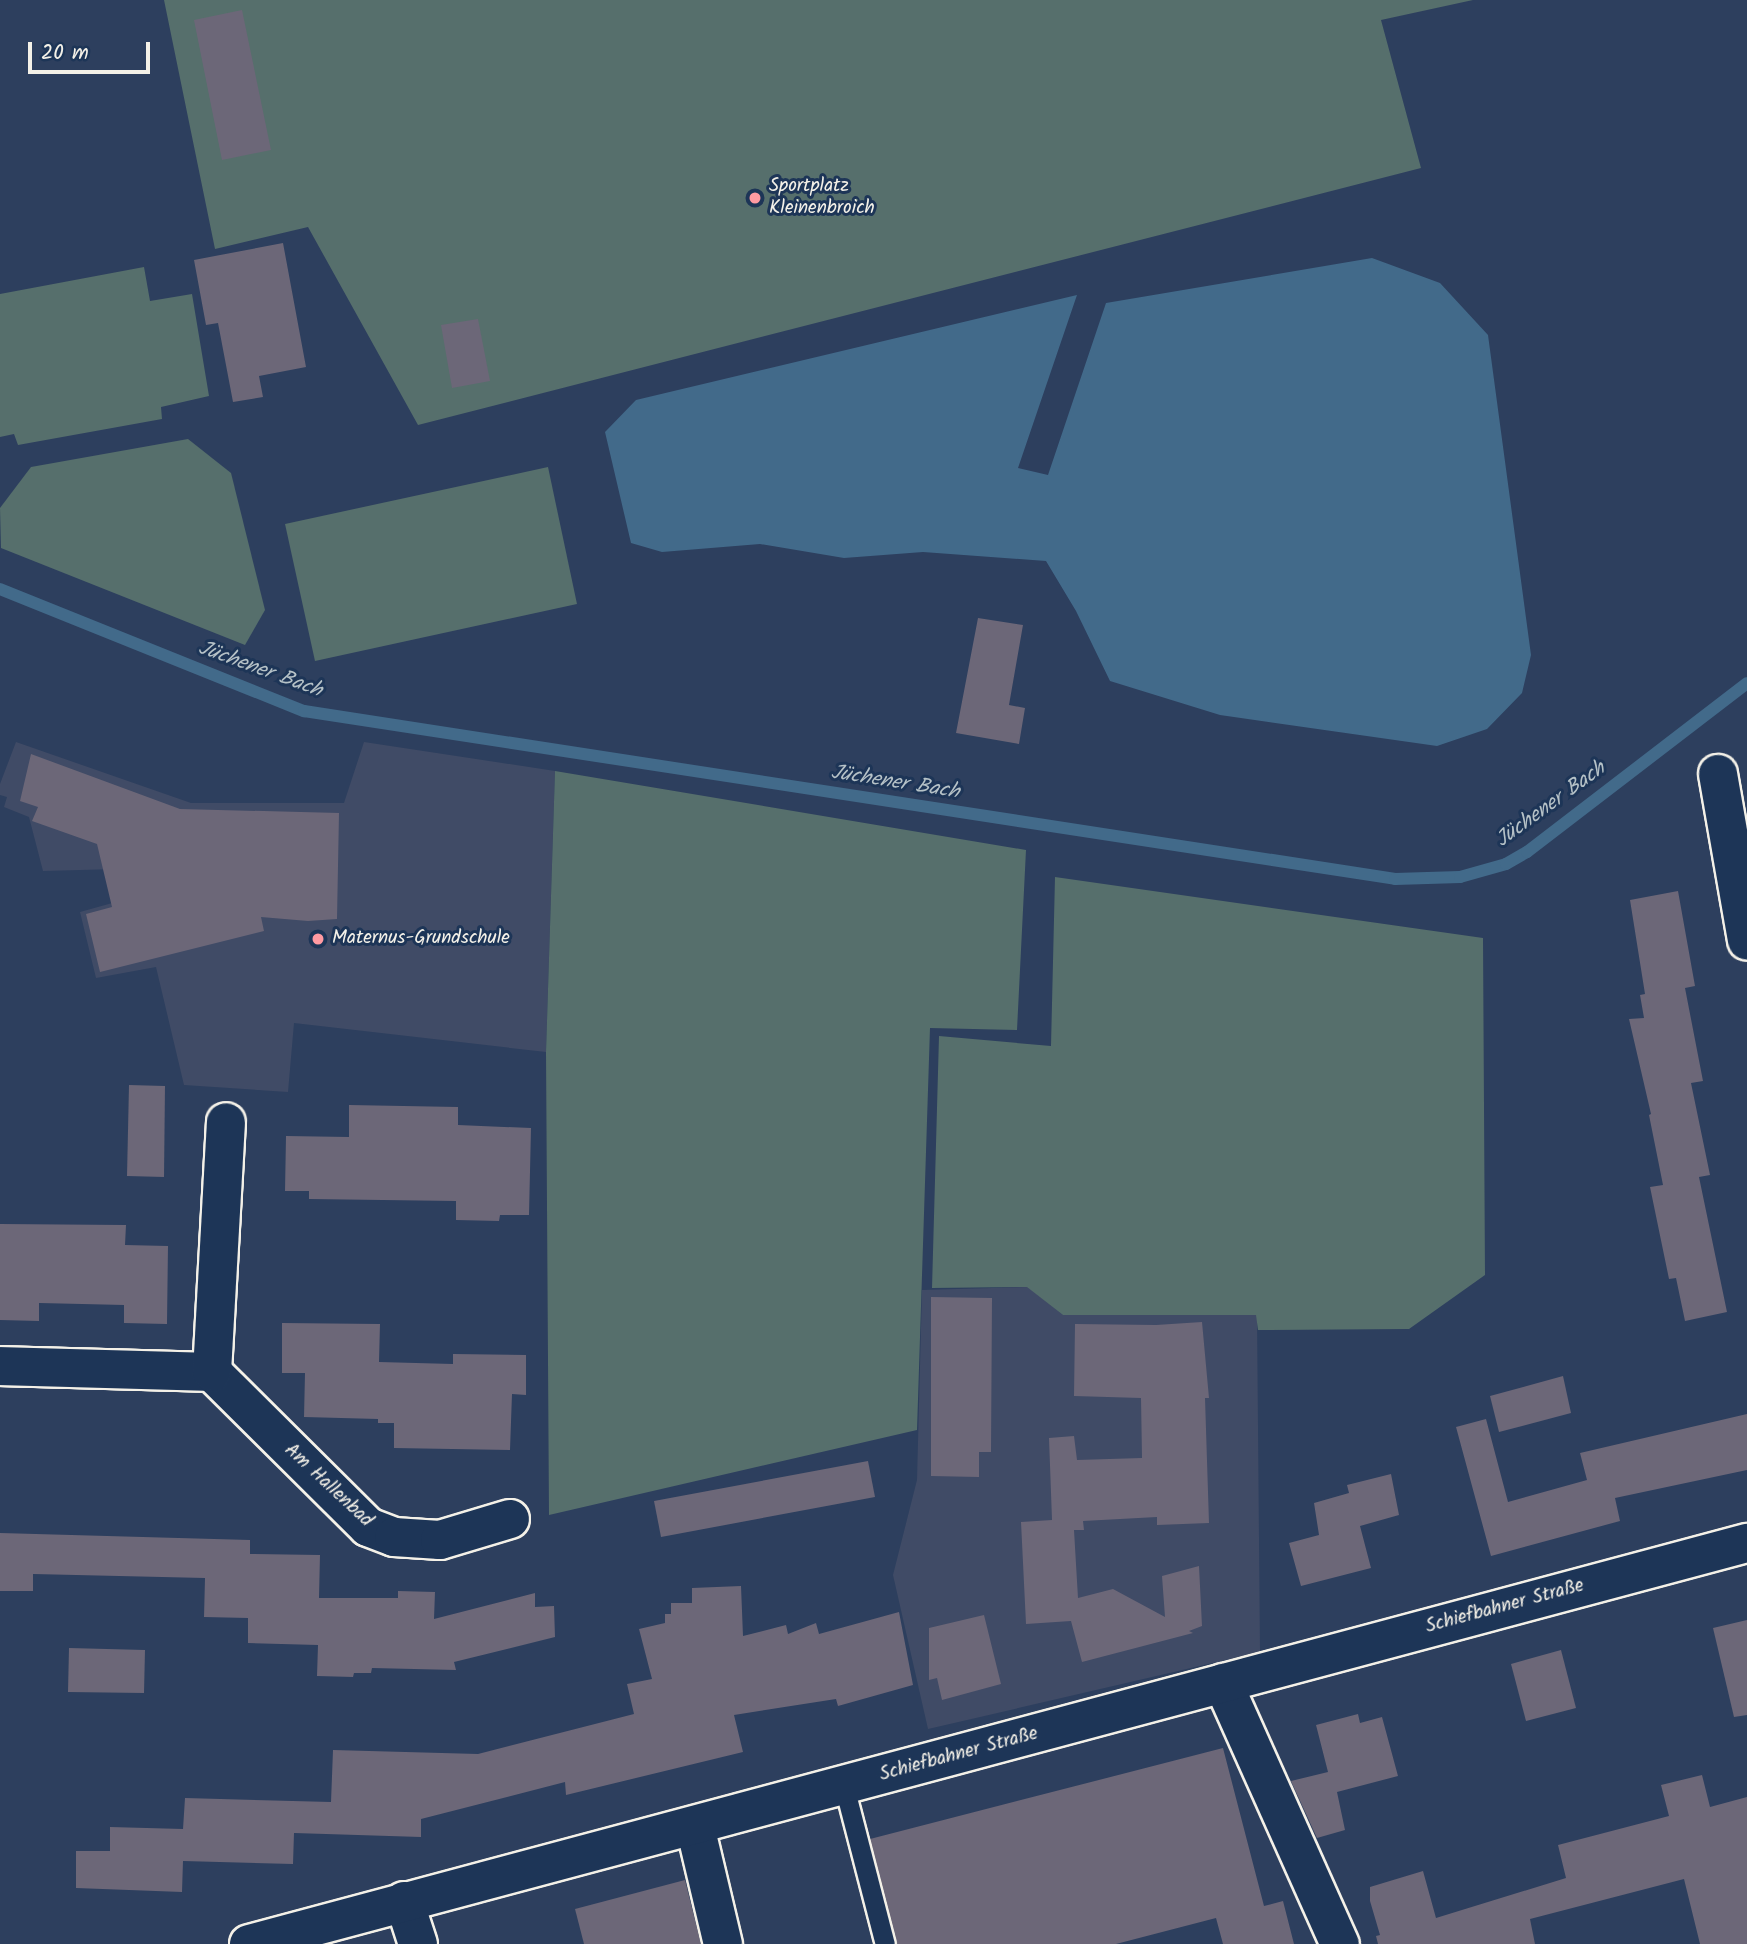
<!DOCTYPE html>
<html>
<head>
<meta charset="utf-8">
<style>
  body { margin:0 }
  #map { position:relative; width:1747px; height:1944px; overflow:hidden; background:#2d3f5e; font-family:Kalam,sans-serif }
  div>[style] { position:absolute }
  .built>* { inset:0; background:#404b66 }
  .green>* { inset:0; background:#566f6c }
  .water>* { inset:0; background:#426a8a }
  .stream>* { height:12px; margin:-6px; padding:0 6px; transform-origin:6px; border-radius:6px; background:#426a8a }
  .building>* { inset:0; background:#6c6778 }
  .roads { filter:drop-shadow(2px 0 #f4f1e8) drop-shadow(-2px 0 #f4f1e8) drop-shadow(0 2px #f4f1e8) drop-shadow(0 -2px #f4f1e8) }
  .lane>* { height:19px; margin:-9.5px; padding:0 9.5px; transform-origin:9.5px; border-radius:9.5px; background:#1d3557 }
  .street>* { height:38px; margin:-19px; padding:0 19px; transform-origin:19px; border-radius:19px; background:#1d3557 }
  .dots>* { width:19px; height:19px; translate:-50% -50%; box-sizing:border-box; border:4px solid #1d3557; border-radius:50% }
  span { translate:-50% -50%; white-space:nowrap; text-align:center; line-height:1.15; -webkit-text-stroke:6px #1d3557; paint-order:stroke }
  .poi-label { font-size:19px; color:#f4f1e8 }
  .left { translate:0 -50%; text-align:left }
  .street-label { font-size:19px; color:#f4f1e8 }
  .water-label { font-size:21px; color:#b6c2c7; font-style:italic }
  .scale { position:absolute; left:28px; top:42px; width:122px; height:32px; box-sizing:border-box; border:4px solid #f4f1e8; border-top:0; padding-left:9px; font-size:21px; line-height:24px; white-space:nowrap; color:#f4f1e8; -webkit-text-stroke:5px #1d3557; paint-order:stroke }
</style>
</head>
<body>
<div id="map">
  <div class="built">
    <div style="clip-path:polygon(16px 742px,191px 803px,344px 803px,364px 742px,555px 771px,546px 1052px,294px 1023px,288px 1092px,184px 1085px,156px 967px,96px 978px,80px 912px,123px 900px,117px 869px,43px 871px,29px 817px,4px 807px,7px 797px,0 795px,0 784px)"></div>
    <div style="clip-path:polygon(1028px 1287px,1063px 1315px,1257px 1315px,1260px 1652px,928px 1729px,893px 1575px,917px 1480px,922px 1290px)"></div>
  </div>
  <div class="green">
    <div style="clip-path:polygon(164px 0,1473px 0,1381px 20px,1421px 168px,418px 425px,308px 227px,215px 249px)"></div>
    <div style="clip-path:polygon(144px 267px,150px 301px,192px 294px,209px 396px,161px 407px,162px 419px,18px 445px,14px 434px,0 437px,0 294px)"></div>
    <div style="clip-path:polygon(188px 439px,231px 473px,265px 610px,245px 645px,1px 548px,0 508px,31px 467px)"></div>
    <div style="clip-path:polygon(548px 467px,577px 604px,315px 661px,285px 524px)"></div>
    <div style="clip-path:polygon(555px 771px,1026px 850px,1017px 1030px,930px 1028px,917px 1430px,549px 1515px,546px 1052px)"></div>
    <div style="clip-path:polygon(1055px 877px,1483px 938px,1485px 1275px,1409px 1329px,1258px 1330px,1256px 1315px,1063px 1315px,1027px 1287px,932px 1288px,939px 1036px,1051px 1046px)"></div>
  </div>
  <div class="water">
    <div style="clip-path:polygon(1372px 258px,1440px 283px,1488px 335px,1531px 655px,1522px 693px,1487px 729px,1437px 746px,1220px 715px,1110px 681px,1076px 611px,1046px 561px,923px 552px,844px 558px,760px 544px,662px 552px,631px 543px,605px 432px,636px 400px,1077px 295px,1018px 468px,1048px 475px,1106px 303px)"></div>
  </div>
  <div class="stream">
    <div style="left:0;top:589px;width:328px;rotate:21.9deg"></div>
    <div style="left:304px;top:711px;width:1104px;rotate:8.75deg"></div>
    <div style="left:1395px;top:879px;width:65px;rotate:-1.8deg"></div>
    <div style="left:1460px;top:877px;width:48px;rotate:-15.8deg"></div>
    <div style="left:1506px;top:864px;width:24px;rotate:-30deg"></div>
    <div style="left:1527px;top:852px;width:277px;rotate:-37.5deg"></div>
  </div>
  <div class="building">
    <div style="clip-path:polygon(242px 10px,271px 150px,222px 160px,194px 20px)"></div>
    <div style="clip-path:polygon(283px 243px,306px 367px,259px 376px,263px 397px,233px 402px,218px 323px,206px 325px,194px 260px)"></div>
    <div style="clip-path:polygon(478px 319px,490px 381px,452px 388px,441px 325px)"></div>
    <div style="clip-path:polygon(978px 618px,1023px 625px,1009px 705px,1025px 708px,1019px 744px,956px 733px)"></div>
    <div style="clip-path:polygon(31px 754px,180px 809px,339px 813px,337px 919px,308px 921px,261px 917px,264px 931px,100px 972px,86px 914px,112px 907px,97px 844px,32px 821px,38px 807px,20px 801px)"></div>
    <div style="clip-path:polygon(1678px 891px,1695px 986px,1685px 988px,1703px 1081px,1691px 1083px,1710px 1175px,1699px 1177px,1727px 1312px,1685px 1321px,1676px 1278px,1669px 1279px,1650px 1187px,1663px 1185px,1649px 1115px,1651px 1114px,1629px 1019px,1644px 1018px,1640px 995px,1645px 994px,1630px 900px)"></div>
    <div style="clip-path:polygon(129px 1085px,165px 1086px,164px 1177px,127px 1176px)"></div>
    <div style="clip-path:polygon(349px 1105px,458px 1107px,458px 1125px,531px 1128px,529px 1215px,500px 1215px,499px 1221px,456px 1220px,456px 1201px,309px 1199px,309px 1191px,285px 1191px,286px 1136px,349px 1137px)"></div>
    <div style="clip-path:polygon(0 1224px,126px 1225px,125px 1245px,168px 1246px,167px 1324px,124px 1323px,124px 1305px,82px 1304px,39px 1303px,39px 1321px,0 1320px)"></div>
    <div style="clip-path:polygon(931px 1297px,992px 1298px,991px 1452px,979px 1452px,979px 1477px,931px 1476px)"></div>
    <div style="clip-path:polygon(1202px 1322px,1209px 1398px,1205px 1398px,1209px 1523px,1157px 1525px,1157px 1517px,1083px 1521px,1084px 1530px,1074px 1530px,1078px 1598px,1113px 1589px,1165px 1617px,1162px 1576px,1199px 1566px,1202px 1626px,1189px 1631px,1193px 1633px,1082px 1662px,1071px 1621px,1026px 1624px,1021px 1522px,1052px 1520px,1049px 1438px,1074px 1436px,1077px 1460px,1142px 1458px,1141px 1398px,1074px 1396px,1075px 1324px,1156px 1325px)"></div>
    <div style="clip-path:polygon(282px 1323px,380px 1324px,379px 1362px,453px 1364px,453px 1354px,526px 1355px,526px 1395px,512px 1394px,510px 1450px,394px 1448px,394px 1423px,378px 1423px,378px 1419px,304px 1417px,305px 1373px,282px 1373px)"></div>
    <div style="clip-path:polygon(1563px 1376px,1571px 1413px,1499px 1432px,1490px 1396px)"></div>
    <div style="clip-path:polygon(1747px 1414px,1747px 1470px,1615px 1498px,1620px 1521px,1491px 1556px,1456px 1427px,1486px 1419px,1508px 1502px,1587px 1480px,1580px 1453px)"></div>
    <div style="clip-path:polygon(868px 1461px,875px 1497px,661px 1537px,654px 1501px)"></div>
    <div style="clip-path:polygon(1391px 1474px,1399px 1515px,1360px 1526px,1371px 1568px,1301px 1586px,1289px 1543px,1319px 1535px,1314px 1503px,1349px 1493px,1347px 1485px)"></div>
    <div style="clip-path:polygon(0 1533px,250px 1540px,250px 1554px,320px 1555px,319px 1598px,398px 1598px,398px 1591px,435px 1592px,434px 1619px,535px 1593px,535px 1607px,554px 1606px,555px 1637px,454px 1662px,456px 1670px,372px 1668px,371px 1673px,354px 1673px,353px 1677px,317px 1676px,318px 1645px,248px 1643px,248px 1618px,204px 1617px,205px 1578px,33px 1574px,33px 1591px,0 1591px)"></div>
    <div style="clip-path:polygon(741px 1586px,743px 1636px,786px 1625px,788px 1634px,816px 1623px,819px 1634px,899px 1612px,913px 1685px,838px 1706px,836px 1699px,734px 1715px,743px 1752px,566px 1795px,565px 1782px,421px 1819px,421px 1837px,294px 1833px,293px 1864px,183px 1861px,182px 1892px,76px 1888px,76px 1851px,110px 1851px,110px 1827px,183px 1829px,185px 1798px,331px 1802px,333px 1750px,478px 1754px,634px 1714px,627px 1684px,652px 1679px,639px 1629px,665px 1623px,665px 1614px,671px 1614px,671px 1603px,692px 1603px,692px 1588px)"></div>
    <div style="clip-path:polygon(984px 1615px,1001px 1684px,942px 1700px,937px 1678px,929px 1680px,929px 1628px)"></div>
    <div style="clip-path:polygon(1747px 1620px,1747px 1715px,1734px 1717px,1713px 1628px)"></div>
    <div style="clip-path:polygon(69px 1648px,145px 1650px,144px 1693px,68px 1692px)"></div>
    <div style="clip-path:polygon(1561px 1650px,1576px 1708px,1526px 1721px,1511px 1664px)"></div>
    <div style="clip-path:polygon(1358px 1714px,1360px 1723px,1382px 1717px,1398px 1776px,1337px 1792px,1345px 1830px,1317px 1838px,1291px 1781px,1328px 1772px,1316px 1725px)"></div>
    <div style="clip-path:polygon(1223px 1748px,1264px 1906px,1283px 1901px,1294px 1944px,1223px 1944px,1216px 1918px,1116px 1944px,897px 1944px,870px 1839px)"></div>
    <div style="clip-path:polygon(1702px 1775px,1710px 1807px,1747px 1797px,1747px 1944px,1700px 1944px,1684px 1879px,1530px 1919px,1535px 1944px,1378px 1944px,1376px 1936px,1380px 1935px,1370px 1901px,1370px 1887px,1423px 1871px,1436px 1918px,1566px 1878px,1558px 1845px,1669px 1816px,1661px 1785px)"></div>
    <div style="clip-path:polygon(685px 1880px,701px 1944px,584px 1944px,575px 1909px)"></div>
  </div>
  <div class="roads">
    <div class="lane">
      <div style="left:844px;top:1786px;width:163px;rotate:75.5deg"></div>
    </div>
    <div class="street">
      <div style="left:1718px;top:774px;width:169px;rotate:80.1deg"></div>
      <div style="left:0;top:1366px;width:212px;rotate:1.6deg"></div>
      <div style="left:212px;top:1372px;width:220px;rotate:44.8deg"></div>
      <div style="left:368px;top:1527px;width:28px;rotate:21deg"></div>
      <div style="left:394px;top:1537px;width:46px;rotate:3.7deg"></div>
      <div style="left:440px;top:1540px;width:73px;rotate:-16.7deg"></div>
      <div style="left:212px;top:1372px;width:250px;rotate:-86.8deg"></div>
      <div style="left:1223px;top:1683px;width:286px;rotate:65.9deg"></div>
      <div style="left:695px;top:1826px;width:121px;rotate:76.7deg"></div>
      <div style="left:404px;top:1901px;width:45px;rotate:72deg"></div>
      <div style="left:249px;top:1944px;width:1551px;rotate:-14.99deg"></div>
    </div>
  </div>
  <div class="dots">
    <div style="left:755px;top:198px;background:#ff9aa2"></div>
    <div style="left:318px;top:939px;background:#ff9aa2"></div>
  </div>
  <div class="poi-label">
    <span class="left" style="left:769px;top:198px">Sportplatz<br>Kleinenbroich</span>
    <span class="left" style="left:332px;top:939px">Maternus-Grundschule</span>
  </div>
  <div class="street-label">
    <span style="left:328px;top:1486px;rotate:43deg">Am Hallenbad</span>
    <span style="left:1505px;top:1607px;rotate:-15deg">Schiefbahner Straße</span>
    <span style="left:959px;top:1755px;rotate:-15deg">Schiefbahner Straße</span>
  </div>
  <div class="water-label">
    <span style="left:260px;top:670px;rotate:20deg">Jüchener Bach</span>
    <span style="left:895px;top:783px;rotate:9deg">Jüchener Bach</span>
    <span style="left:1551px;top:805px;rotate:-36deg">Jüchener Bach</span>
  </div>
  <div class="scale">20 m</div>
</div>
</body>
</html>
